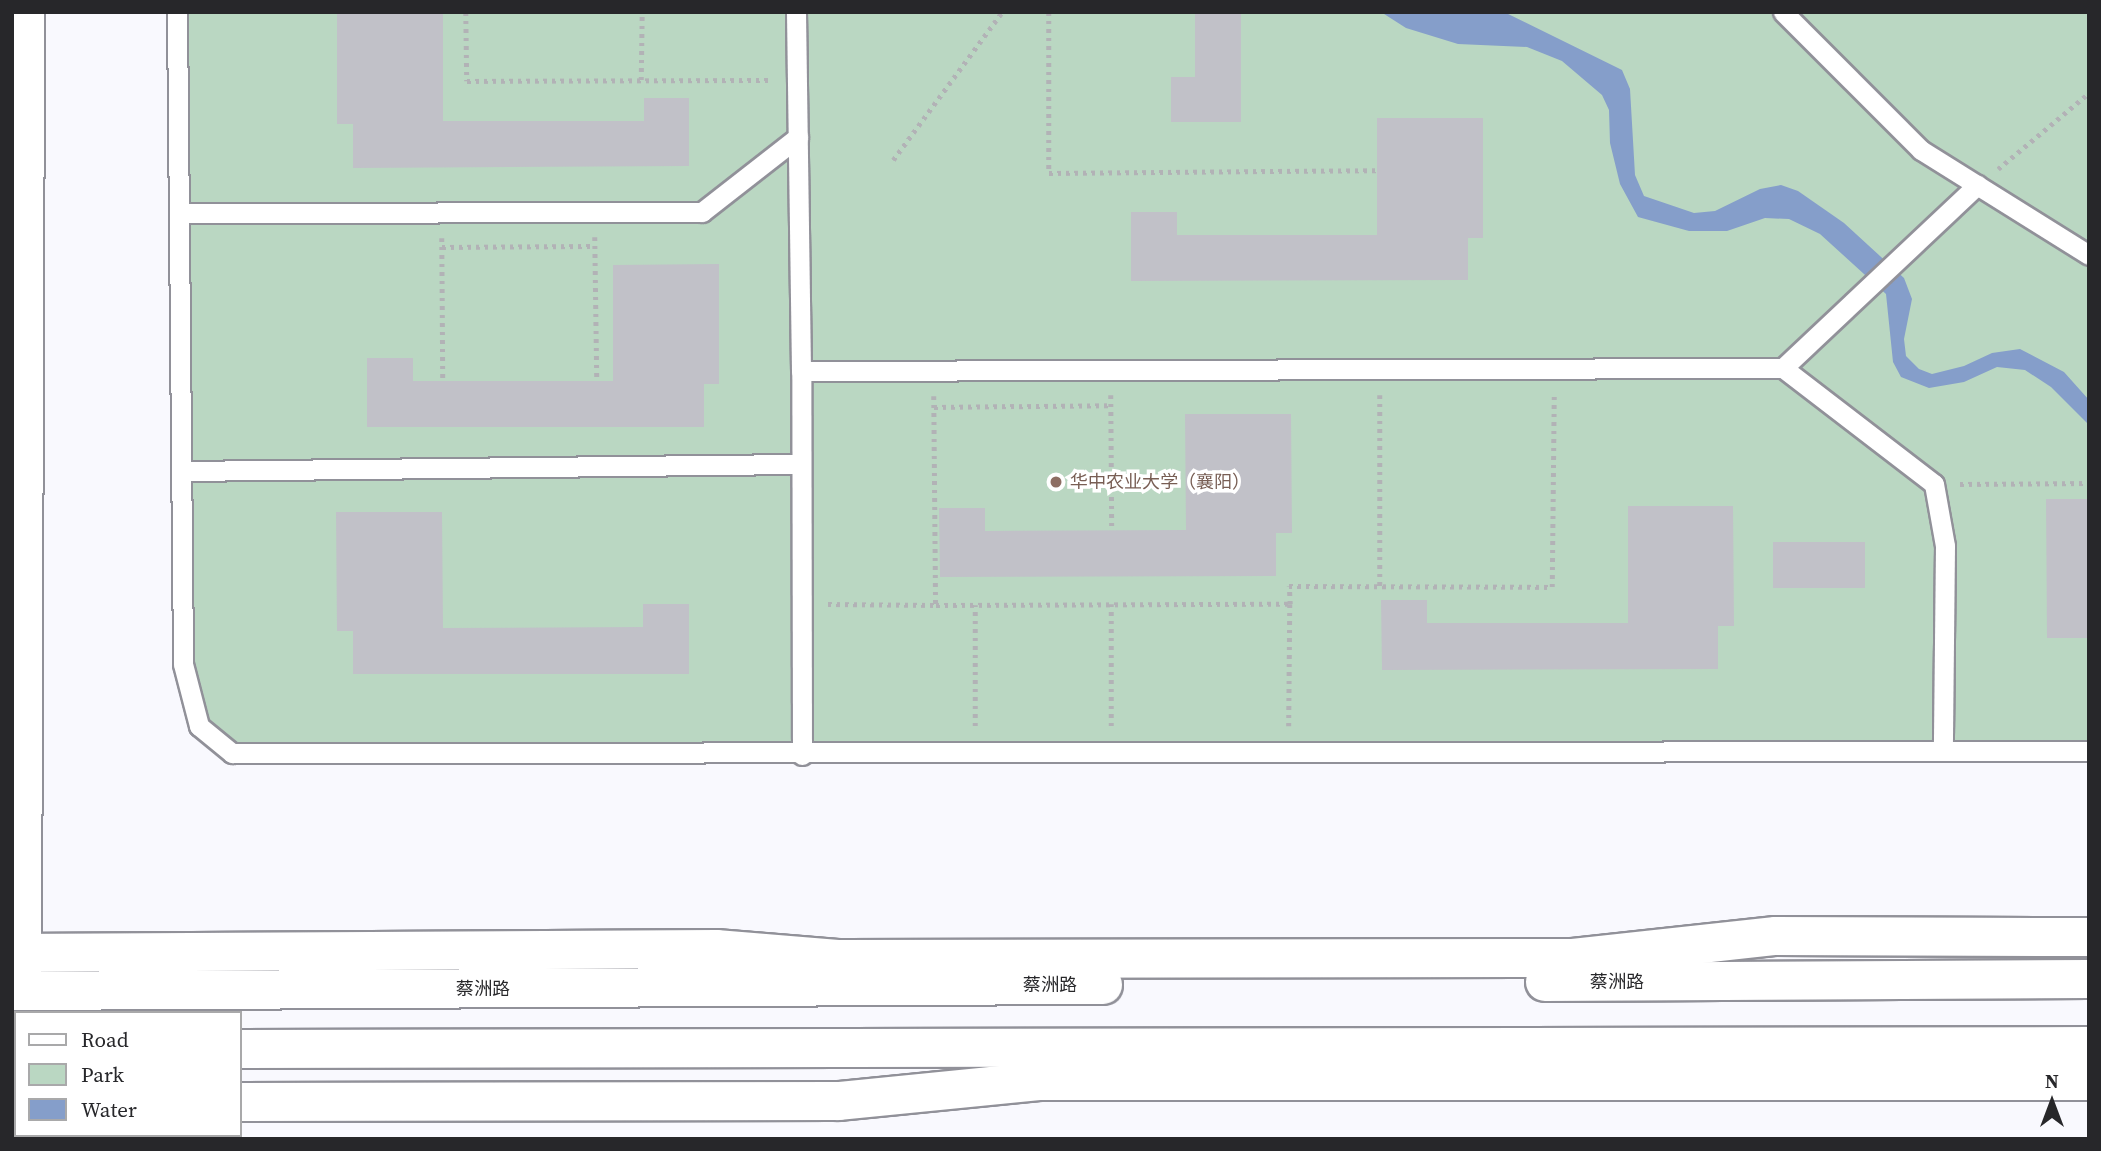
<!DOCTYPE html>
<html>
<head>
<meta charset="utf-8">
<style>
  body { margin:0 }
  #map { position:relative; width:2101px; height:1151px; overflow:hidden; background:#f9f9fe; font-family:"Source Serif 4","Noto Sans SC",serif }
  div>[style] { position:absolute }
  .green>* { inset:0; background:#bad7c2 }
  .water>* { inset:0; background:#859eca }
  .building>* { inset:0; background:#c1c1c8 }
  .path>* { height:4.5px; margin-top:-2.25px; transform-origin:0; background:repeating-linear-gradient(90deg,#b2b2b6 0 3.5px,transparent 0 8.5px) }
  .roads { filter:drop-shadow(2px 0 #919199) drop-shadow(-2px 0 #919199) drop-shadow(0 2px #919199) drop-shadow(0 -2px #919199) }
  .lane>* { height:19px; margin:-9.5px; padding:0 9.5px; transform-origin:9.5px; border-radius:9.5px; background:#fff }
  .secondary>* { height:38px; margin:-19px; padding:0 19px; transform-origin:19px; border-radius:19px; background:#fff }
  .dots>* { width:19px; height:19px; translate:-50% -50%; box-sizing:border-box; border:4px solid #fff; border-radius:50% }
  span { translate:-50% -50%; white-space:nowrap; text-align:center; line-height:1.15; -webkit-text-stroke:7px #fff; paint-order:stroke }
  .education-label { font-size:18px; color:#785e54 }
  .left { translate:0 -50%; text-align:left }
  .street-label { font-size:18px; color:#27272a }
  .frame { position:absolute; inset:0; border:14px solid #27272a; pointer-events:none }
  .legend { position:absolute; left:14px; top:1011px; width:228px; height:126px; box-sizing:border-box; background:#fff; border:2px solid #a9a9aa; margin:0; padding:9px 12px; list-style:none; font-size:21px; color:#27272a }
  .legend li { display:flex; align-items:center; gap:14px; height:35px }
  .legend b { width:35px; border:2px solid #a9a9aa }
  .north { position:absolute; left:2017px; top:1067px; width:70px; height:70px; -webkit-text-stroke:5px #fff; paint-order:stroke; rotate:0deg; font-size:19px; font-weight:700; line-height:28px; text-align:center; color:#27272a }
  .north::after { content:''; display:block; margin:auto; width:24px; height:32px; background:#27272a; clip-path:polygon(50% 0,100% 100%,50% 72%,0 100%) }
</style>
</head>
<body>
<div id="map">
  <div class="green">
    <div style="clip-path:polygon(177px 12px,2089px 12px,2089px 751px,232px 753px,199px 726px,183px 664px)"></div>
  </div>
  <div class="water">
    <div style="clip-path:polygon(1381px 12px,1504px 12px,1622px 70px,1630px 89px,1635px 175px,1644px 196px,1694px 213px,1715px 211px,1760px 189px,1781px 185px,1798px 191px,1844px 223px,1904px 278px,1912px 299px,1904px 339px,1906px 356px,1919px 369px,1932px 374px,1964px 366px,1992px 353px,2020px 349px,2064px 372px,2089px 400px,2089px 425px,2051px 387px,2025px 370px,1997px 367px,1964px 382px,1929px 388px,1901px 377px,1893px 362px,1886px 294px,1820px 234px,1789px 219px,1765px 218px,1727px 231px,1689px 231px,1638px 217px,1620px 184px,1610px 143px,1609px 110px,1602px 95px,1562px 61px,1527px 47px,1458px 44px,1406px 28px)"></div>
  </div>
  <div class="building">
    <div style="clip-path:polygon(337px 12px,443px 12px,443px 121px,644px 121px,644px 98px,689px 98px,689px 166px,353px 168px,353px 124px,337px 124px)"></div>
    <div style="clip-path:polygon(1195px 12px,1241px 12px,1241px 122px,1171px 122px,1171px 77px,1195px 77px)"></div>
    <div style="clip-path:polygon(1377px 118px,1483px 118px,1483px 238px,1468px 238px,1468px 280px,1131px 281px,1131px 212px,1177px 212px,1177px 235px,1377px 235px)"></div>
    <div style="clip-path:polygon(719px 264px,719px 384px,704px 384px,704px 427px,367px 427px,367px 358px,413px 358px,413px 381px,613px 381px,613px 265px)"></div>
    <div style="clip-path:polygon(1185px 414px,1291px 414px,1292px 533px,1276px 533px,1276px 576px,940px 577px,939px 508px,985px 508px,985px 531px,1186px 530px)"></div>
    <div style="clip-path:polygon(2046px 499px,2089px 499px,2089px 638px,2047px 638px)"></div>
    <div style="clip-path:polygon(1628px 506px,1733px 506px,1734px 626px,1718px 626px,1718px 669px,1382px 670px,1381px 600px,1427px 600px,1427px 623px,1628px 623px)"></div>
    <div style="clip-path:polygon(336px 512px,442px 512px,443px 628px,643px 627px,643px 604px,689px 604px,689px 674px,353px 674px,353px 631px,337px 631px)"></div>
    <div style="clip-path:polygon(1773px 542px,1865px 542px,1865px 588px,1773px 588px)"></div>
  </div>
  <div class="path">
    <div style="left:466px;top:12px;width:69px;rotate:89.2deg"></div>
    <div style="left:467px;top:81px;width:305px;rotate:-0.2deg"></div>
    <div style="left:1049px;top:12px;width:161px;rotate:90deg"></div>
    <div style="left:1049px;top:173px;width:328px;rotate:-0.5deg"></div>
    <div style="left:641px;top:80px;width:68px;rotate:-89.2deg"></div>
    <div style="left:893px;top:160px;width:184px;rotate:-53.6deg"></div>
    <div style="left:1998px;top:169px;width:119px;rotate:-39.9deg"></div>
    <div style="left:595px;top:237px;width:144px;rotate:89.2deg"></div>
    <div style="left:442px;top:238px;width:143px;rotate:89.6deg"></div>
    <div style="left:442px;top:247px;width:153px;rotate:-0.4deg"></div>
    <div style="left:1111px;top:395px;width:135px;rotate:89.6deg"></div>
    <div style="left:1380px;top:395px;width:191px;rotate:90deg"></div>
    <div style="left:934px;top:396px;width:209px;rotate:89.5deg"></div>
    <div style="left:936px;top:605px;width:354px;rotate:-0.2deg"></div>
    <div style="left:1290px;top:604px;width:122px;rotate:90.5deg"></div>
    <div style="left:934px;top:407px;width:177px;rotate:-0.6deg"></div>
    <div style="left:1960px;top:484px;width:129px;rotate:-0.4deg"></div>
    <div style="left:828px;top:604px;width:108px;rotate:0.5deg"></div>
    <div style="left:1290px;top:604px;width:18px;rotate:-93deg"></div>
    <div style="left:1289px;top:586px;width:263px;rotate:0.2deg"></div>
    <div style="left:1552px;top:587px;width:191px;rotate:-89.4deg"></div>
    <div style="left:975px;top:726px;width:121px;rotate:-90deg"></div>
    <div style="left:1111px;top:726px;width:122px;rotate:-90deg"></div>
  </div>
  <div class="roads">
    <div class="lane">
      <div style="left:177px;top:12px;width:652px;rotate:89.47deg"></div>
      <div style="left:183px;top:664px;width:64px;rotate:75.5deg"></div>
      <div style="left:199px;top:726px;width:43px;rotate:39.3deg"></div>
      <div style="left:232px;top:753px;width:1857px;rotate:-0.06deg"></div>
      <div style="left:796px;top:12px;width:359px;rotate:89.2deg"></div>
      <div style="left:1783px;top:12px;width:195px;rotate:45deg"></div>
      <div style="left:1921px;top:150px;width:198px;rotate:32deg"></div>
      <div style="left:179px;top:213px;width:523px;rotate:-0.11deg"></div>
      <div style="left:702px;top:212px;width:122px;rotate:-38deg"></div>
      <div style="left:1783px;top:368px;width:190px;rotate:37.5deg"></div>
      <div style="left:1934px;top:484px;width:63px;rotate:79.9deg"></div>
      <div style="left:1945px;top:546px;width:205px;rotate:90.6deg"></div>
      <div style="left:182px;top:471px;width:619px;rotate:-0.65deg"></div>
      <div style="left:802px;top:755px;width:384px;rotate:-90.1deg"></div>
      <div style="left:801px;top:371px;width:982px;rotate:-0.18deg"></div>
      <div style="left:1783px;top:368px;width:267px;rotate:-43.3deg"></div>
    </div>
    <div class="secondary">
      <div style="left:12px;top:953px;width:704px;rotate:-0.33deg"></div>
      <div style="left:716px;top:949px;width:122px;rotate:4.7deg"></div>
      <div style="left:838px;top:959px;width:735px;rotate:-0.08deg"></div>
      <div style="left:1573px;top:958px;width:204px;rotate:-6.2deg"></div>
      <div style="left:1776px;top:936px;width:313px;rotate:0.2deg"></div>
      <div style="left:22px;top:979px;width:967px;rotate:-89.82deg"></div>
      <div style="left:1545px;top:982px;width:544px;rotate:-0.32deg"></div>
      <div style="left:12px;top:991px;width:1091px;rotate:-0.32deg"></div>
      <div style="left:240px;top:1049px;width:1849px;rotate:-0.09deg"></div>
      <div style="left:12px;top:1050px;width:4px"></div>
      <div style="left:12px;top:1102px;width:4px"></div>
      <div style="left:240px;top:1102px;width:599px;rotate:-0.1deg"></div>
      <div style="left:839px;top:1101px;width:202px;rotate:-5.7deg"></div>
      <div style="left:1040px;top:1081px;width:1049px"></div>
    </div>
  </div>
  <div class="dots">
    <div style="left:1056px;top:482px;background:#8d6e63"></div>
  </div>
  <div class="education-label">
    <span class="left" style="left:1070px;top:482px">华中农业大学（襄阳）</span>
  </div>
  <div class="street-label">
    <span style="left:1617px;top:982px">蔡洲路</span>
    <span style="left:1050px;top:985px">蔡洲路</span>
    <span style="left:483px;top:989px">蔡洲路</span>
  </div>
  <div class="frame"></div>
  <ul class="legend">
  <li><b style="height:9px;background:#fff"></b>Road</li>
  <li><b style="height:19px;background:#bad7c2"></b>Park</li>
  <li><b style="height:19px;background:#859eca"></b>Water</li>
  </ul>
  <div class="north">N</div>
</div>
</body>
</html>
